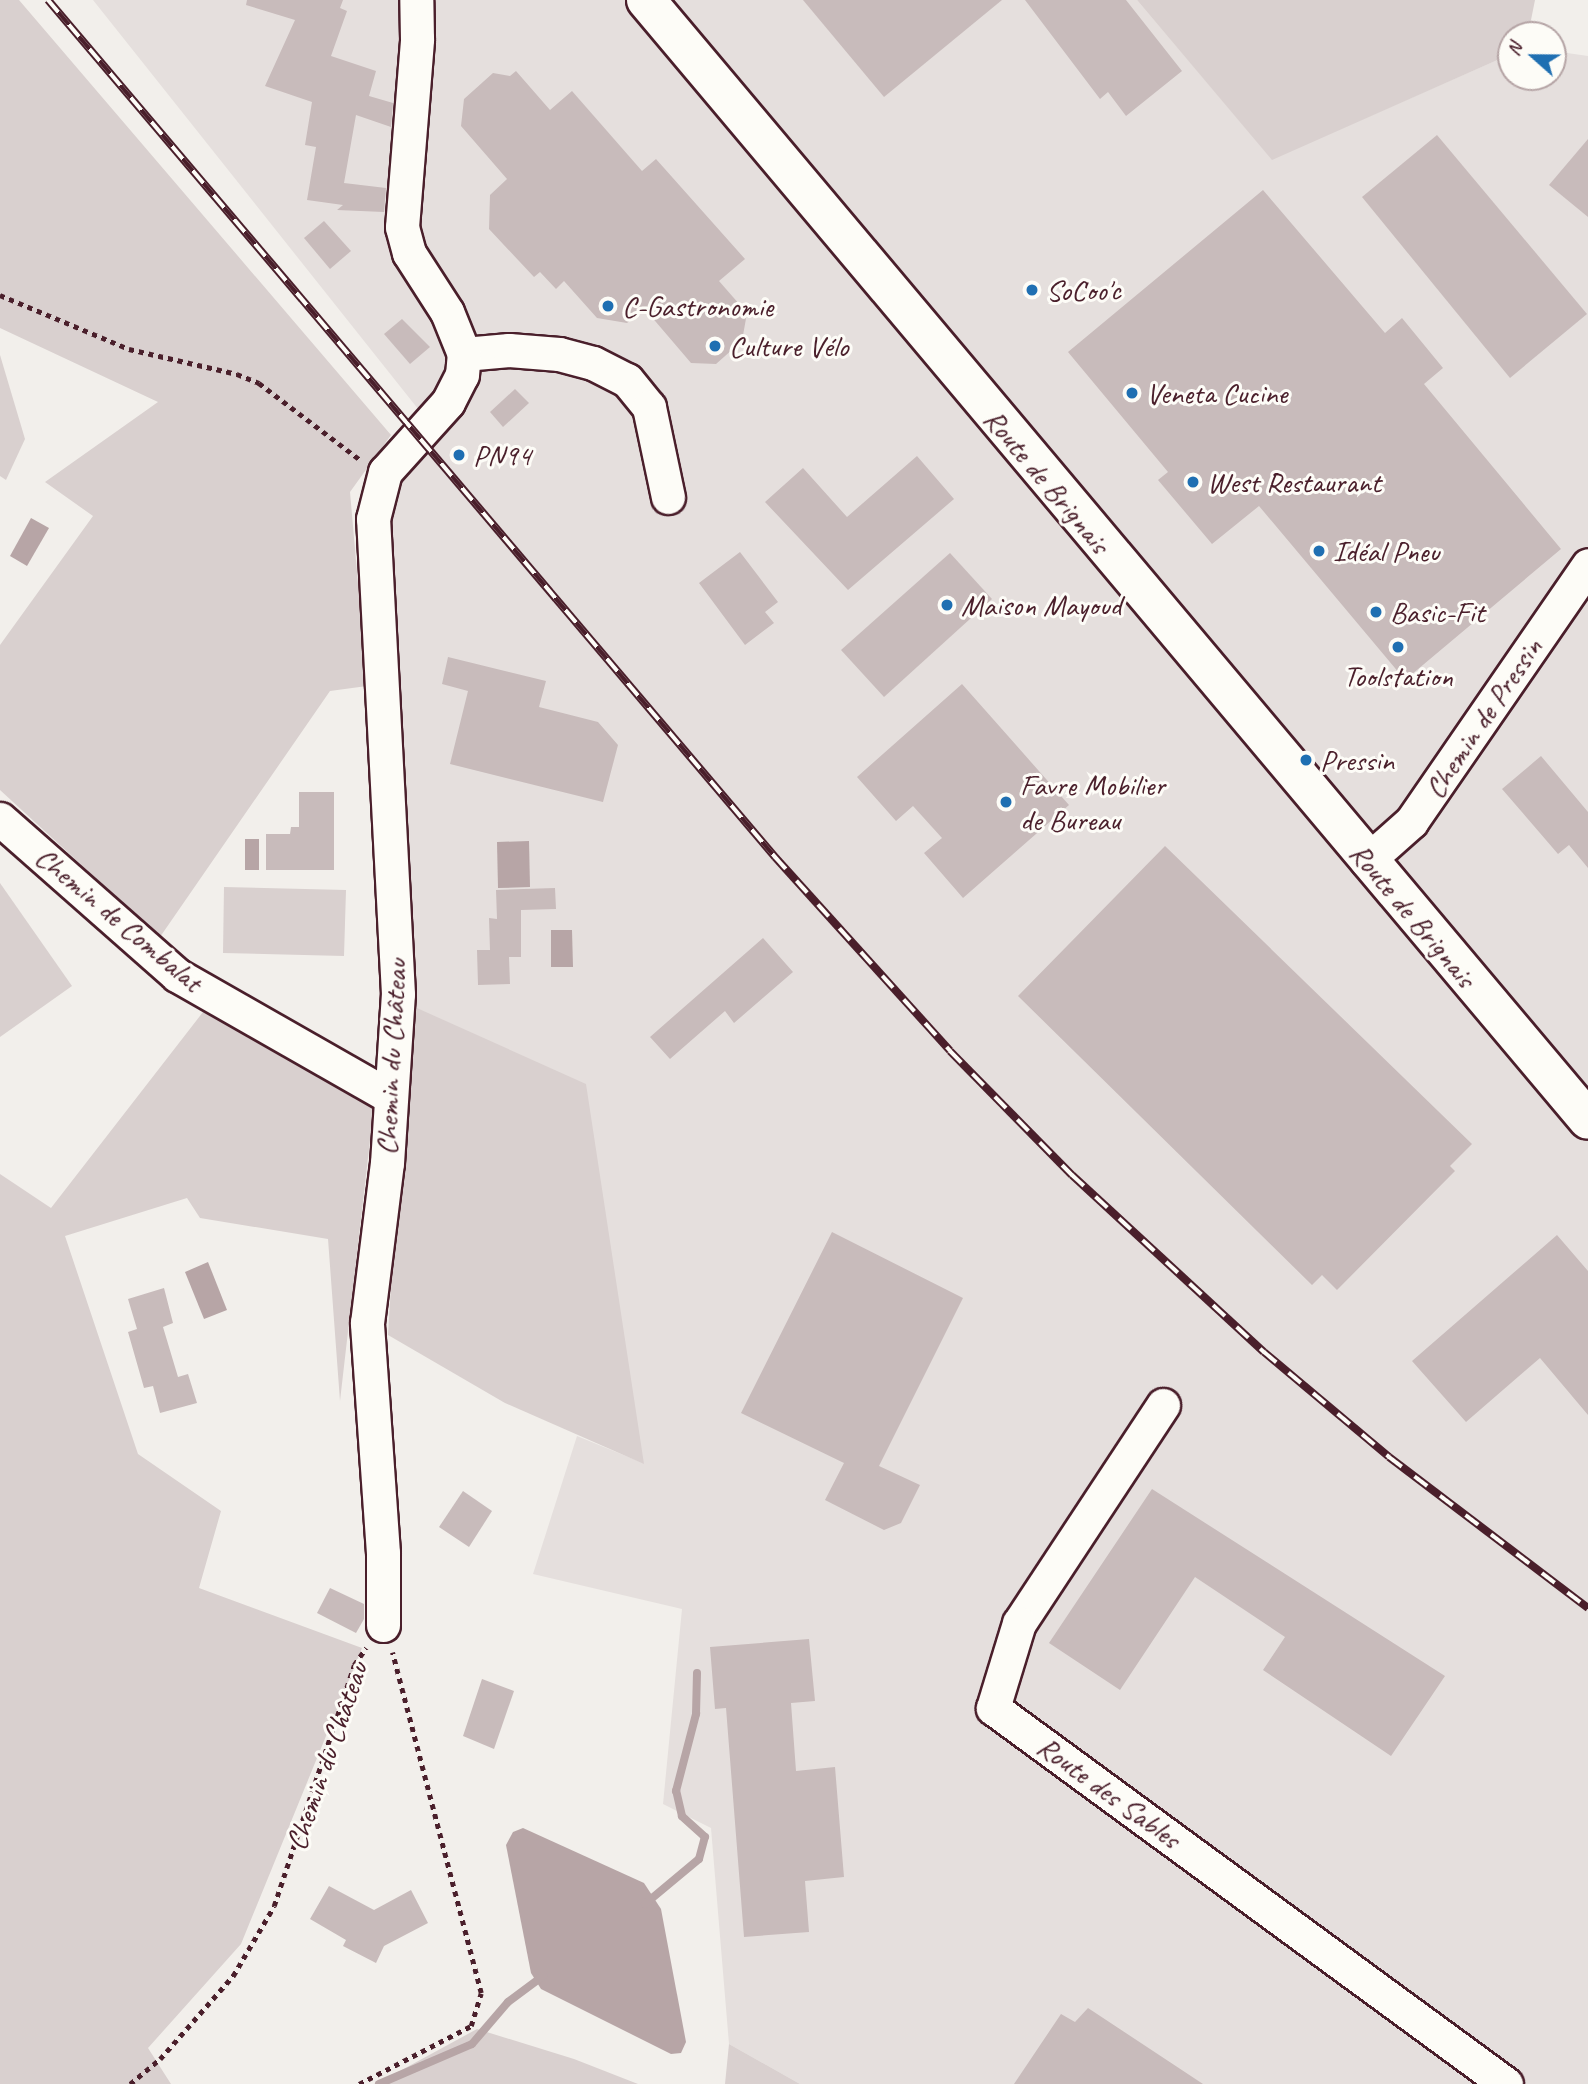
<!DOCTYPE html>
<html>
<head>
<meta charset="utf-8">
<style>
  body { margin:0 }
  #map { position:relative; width:1588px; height:2084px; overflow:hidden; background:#f2efeb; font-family:Caveat,sans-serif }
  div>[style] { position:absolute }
  .built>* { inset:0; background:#e5dfdd }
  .green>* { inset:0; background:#d9d0cf }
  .water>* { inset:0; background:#b7a5a6 }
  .stream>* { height:8px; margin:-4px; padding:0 4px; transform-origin:4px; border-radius:4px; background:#b7a5a6 }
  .building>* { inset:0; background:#c8bbbb }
  .path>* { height:4.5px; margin-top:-2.25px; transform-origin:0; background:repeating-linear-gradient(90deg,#4a1f2b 0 5px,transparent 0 10px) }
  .roads { filter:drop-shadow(2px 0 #4a1f2b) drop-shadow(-2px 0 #4a1f2b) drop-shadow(0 2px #4a1f2b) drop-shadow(0 -2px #4a1f2b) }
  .minor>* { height:33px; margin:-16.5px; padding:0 16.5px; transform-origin:16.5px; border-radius:16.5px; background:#fdfcf7 }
  .major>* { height:38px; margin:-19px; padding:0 19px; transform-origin:19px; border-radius:19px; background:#fdfcf7 }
  .rail>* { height:8px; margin-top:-4px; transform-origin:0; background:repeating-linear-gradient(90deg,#fdfcf7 0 16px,#4a1f2b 0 32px); box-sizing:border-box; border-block:2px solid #4a1f2b }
  .dots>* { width:19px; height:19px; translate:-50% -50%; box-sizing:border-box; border:4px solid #fdfcf7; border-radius:50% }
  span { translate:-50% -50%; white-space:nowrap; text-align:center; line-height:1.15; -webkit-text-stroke:6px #fdfcf7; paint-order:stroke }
  .poi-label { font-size:30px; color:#4a1f2b }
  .left { translate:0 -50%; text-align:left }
  .street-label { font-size:30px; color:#4a1f2b }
  .north { position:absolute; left:1497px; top:21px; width:70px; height:70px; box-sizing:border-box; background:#fdfcf7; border:2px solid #b5a4a5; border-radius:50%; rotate:291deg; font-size:19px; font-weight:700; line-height:28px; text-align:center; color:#4a1f2b }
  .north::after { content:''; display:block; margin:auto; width:24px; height:32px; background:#1f6fb2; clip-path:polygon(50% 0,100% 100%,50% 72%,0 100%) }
</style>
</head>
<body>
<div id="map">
  <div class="built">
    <div style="clip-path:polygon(93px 0,1137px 0,1272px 159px,1511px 54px,1511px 77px,1553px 77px,1553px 51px,1588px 56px,1588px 2084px,800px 2084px,729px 2044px,711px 1828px,663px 1804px,682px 1609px,533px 1574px,577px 1436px,643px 1463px,408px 1004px,384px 512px,434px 429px)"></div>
  </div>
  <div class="green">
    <div style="clip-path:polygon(0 0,19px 0,391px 435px,350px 492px,367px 686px,330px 691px,160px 937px,0 790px,0 645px,93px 516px,45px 482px,158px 402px,0 328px)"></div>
    <div style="clip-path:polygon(1137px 0,1535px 0,1528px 35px,1511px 35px,1511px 54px,1272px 160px)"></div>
    <div style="clip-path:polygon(0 355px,25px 439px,6px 480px,0 476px)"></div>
    <div style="clip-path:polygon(0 883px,72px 986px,0 1037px)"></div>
    <div style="clip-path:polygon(224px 887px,346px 890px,344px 956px,223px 953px)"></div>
    <div style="clip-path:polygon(210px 1003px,375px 1097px,340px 1401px,328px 1239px,200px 1218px,187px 1198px,65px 1236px,138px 1454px,221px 1511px,199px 1588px,362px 1648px,241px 1944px,148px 2048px,171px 2084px,0 2084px,0 1174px,51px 1208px)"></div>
    <div style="clip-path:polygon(408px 1004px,586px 1084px,644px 1464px,505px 1403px,388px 1335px)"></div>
    <div style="clip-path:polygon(477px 2029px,574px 2059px,638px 2084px,376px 2084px)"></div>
    <div style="clip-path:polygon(729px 2044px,800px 2084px,725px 2084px)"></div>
  </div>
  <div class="water">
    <div style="clip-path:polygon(31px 518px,49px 528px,27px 566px,10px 556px)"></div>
    <div style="clip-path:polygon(245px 839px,259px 839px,259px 870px,245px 870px)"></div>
    <div style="clip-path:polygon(529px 841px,530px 887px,498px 888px,497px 842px)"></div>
    <div style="clip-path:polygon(551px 930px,572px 930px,573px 967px,551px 967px)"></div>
    <div style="clip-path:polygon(208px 1262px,227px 1310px,204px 1319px,185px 1272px)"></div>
    <div style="clip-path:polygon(523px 1828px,644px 1883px,661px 1909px,686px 2042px,681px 2053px,671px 2054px,541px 1989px,531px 1973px,506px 1845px,513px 1832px)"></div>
  </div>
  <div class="stream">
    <div style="left:645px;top:1904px;width:70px;rotate:-39.8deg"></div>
    <div style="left:699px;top:1859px;width:23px;rotate:-75deg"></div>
    <div style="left:705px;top:1837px;width:31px;rotate:-138deg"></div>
    <div style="left:682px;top:1816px;width:26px;rotate:-103deg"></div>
    <div style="left:676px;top:1791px;width:80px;rotate:-75.4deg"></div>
    <div style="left:696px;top:1714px;width:41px;rotate:-88.6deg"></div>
    <div style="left:379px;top:2084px;width:101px;rotate:-23.3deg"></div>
    <div style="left:472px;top:2044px;width:55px;rotate:-49.4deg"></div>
    <div style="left:508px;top:2002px;width:44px;rotate:-36.6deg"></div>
  </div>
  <div class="building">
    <div style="clip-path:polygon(247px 0,343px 0,340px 8px,347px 11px,331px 56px,376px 71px,369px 96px,393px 103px,391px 127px,356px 115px,344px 183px,386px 188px,384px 212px,337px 210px,343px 205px,307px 200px,316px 147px,305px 145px,312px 102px,265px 86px,295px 20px,246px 5px)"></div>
    <div style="clip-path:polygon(803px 0,1002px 0,884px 97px)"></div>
    <div style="clip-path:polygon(1025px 0,1126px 0,1182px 71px,1126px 116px,1108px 92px,1100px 99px)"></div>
    <div style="clip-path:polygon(516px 71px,550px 110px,572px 91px,642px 171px,656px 159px,745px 259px,719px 281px,747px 313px,742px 341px,716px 364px,691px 363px,644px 308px,627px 323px,597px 318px,564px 281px,556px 289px,540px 272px,534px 277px,489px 229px,490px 195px,507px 179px,461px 126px,464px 99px,493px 73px,510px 76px)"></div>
    <div style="clip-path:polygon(1437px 135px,1587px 314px,1510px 378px,1362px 197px)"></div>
    <div style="clip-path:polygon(1588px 139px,1588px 217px,1549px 185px)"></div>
    <div style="clip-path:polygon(1263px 190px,1385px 333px,1402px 318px,1443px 368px,1424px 384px,1561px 549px,1405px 680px,1259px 506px,1212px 544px,1158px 480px,1168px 472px,1068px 352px)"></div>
    <div style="clip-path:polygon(324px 221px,351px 251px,330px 269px,304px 238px)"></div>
    <div style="clip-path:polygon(402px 319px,430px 347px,410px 364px,384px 334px)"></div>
    <div style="clip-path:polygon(515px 389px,529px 403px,503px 427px,490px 412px)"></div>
    <div style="clip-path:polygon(917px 456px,954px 499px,848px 590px,765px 502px,803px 468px,847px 517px)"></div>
    <div style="clip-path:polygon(740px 552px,778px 602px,765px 612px,774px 623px,745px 645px,699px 583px)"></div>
    <div style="clip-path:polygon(950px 553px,992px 599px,884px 697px,841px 650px)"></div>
    <div style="clip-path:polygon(448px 657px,546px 681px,539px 707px,598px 722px,618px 745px,603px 802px,450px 764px,468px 691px,442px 684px)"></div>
    <div style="clip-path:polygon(962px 684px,1069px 805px,963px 898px,924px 853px,942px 838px,913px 806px,896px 821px,857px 777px)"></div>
    <div style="clip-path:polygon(1541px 756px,1588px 812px,1588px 868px,1569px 845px,1558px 854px,1502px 789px)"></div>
    <div style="clip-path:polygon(299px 792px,334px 792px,334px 870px,266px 870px,266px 834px,290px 834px,291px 827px,299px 827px)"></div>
    <div style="clip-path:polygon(1165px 846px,1472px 1144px,1450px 1166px,1455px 1171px,1337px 1290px,1322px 1275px,1312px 1285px,1018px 996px)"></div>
    <div style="clip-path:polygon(555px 888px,556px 909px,521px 910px,521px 957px,509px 957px,510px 984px,478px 985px,477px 950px,490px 950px,489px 918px,497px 919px,496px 890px)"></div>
    <div style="clip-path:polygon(763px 938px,793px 972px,734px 1023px,725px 1011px,670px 1059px,650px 1037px)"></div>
    <div style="clip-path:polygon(832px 1232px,963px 1298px,879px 1466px,920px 1485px,901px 1523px,884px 1530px,825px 1500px,844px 1463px,741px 1413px)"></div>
    <div style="clip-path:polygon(1557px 1235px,1588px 1271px,1588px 1415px,1540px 1358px,1466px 1422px,1412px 1361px)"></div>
    <div style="clip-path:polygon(164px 1288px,173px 1323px,163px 1327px,178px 1377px,188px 1374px,197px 1403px,160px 1413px,153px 1386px,144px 1388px,128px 1332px,137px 1329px,128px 1299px)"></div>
    <div style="clip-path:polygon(1152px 1489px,1445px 1676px,1391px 1756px,1263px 1670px,1285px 1637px,1195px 1577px,1120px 1690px,1049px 1643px)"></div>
    <div style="clip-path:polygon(463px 1491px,492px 1511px,469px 1547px,439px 1527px)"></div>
    <div style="clip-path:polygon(330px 1588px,364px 1604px,364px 1619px,356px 1633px,317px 1613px)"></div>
    <div style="clip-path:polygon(809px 1639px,815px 1701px,791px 1703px,796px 1771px,835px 1767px,844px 1877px,805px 1881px,809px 1932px,744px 1937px,726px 1708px,715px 1709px,710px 1647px)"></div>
    <div style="clip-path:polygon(482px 1679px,514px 1691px,494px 1749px,463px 1736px)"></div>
    <div style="clip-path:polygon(329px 1886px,374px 1910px,411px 1890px,428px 1923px,384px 1946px,376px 1963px,343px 1946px,346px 1940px,310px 1919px)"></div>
    <div style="clip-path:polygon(1088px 2008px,1203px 2084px,1014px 2084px,1061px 2014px,1075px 2022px)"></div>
  </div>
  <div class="path">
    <div style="left:0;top:295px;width:140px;rotate:22.7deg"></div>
    <div style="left:129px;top:349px;width:111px;rotate:13deg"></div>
    <div style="left:237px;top:374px;width:24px;rotate:22deg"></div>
    <div style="left:259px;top:383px;width:126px;rotate:37.2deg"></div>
    <div style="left:130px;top:2084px;width:39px;rotate:-40deg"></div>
    <div style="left:160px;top:2059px;width:111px;rotate:-48.7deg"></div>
    <div style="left:233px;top:1976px;width:81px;rotate:-59.6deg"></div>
    <div style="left:274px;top:1906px;width:254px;rotate:-71.6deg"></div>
    <div style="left:354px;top:1665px;width:21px;rotate:-55deg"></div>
    <div style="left:359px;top:2084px;width:126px;rotate:-27.4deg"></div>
    <div style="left:471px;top:2026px;width:34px;rotate:-73deg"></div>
    <div style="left:481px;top:1993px;width:352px;rotate:-104.6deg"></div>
  </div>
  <div class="roads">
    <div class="minor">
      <div style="left:464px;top:354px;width:45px;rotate:-5.1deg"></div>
      <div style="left:509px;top:350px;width:50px;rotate:4.6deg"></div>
      <div style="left:559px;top:354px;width:35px;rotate:15deg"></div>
      <div style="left:593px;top:363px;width:38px;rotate:27deg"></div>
      <div style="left:627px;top:380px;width:35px;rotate:51deg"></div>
      <div style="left:649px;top:407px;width:92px;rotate:78.1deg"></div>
      <div style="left:0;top:819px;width:236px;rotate:41.4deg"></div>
      <div style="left:177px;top:975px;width:244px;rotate:29.7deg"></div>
      <div style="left:1367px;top:861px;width:59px;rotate:-41.6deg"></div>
      <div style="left:1411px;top:822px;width:312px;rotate:-55.4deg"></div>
      <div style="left:1163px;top:1405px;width:261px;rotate:123.4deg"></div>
      <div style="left:1019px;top:1623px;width:89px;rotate:107deg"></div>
      <div style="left:993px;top:1708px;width:636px;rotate:36.24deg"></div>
      <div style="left:383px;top:1625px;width:72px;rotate:-90deg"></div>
      <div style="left:383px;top:1553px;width:231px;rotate:-94deg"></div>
      <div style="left:367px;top:1323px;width:161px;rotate:-82.9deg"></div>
      <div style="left:387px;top:1163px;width:169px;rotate:-86.3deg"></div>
      <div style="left:398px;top:994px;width:476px;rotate:-93deg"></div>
      <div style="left:373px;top:519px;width:49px;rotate:-75.7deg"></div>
      <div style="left:385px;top:472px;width:94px;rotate:-48deg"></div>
      <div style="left:448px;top:402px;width:30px;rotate:-63deg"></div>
      <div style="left:462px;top:375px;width:21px;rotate:-85deg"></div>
      <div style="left:464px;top:354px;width:45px;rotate:-112deg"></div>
      <div style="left:447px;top:312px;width:70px;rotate:-122.8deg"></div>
      <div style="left:409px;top:253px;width:27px;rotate:-105deg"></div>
      <div style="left:402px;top:227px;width:189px;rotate:-85.4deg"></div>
      <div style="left:417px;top:39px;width:39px;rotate:-91deg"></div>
    </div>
    <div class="major">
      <div style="left:646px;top:0;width:1463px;rotate:49.93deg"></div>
    </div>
  </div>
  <div class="rail">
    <div style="left:48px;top:0;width:1124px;rotate:49.69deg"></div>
    <div style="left:775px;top:857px;width:261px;rotate:47.9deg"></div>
    <div style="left:950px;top:1051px;width:174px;rotate:45.5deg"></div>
    <div style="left:1072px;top:1175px;width:261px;rotate:42.7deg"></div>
    <div style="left:1264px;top:1352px;width:163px;rotate:40deg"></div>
    <div style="left:1389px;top:1457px;width:250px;rotate:37.2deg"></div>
  </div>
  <div class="dots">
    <div style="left:1032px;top:290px;background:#1f6fb2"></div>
    <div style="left:608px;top:306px;background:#1f6fb2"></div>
    <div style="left:715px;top:346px;background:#1f6fb2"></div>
    <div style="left:1132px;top:393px;background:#1f6fb2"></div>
    <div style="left:459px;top:455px;background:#1f6fb2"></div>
    <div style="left:1193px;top:482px;background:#1f6fb2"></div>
    <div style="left:1319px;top:551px;background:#1f6fb2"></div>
    <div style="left:947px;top:605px;background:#1f6fb2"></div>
    <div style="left:1376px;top:612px;background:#1f6fb2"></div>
    <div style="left:1398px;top:647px;background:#1f6fb2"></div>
    <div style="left:1306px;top:760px;background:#1f6fb2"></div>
    <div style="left:1006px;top:802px;background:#1f6fb2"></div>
  </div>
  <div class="poi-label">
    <span class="left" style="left:1046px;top:290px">SoCoo'c</span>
    <span class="left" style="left:622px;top:306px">C-Gastronomie</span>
    <span class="left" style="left:729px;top:346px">Culture Vélo</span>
    <span class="left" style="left:1146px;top:393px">Veneta Cucine</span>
    <span class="left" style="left:473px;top:455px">PN94</span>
    <span class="left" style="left:1207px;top:482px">West Restaurant</span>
    <span class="left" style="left:1333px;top:551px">Idéal Pneu</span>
    <span class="left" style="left:961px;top:605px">Maison Mayoud</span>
    <span class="left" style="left:1390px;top:612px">Basic-Fit</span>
    <span style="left:1398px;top:676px">Toolstation</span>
    <span class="left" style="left:1320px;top:760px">Pressin</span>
    <span class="left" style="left:1020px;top:802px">Favre Mobilier<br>de Bureau</span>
  </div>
  <div class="street-label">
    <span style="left:1047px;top:481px;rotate:50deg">Route de Brignais</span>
    <span style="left:1483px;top:718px;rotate:-56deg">Chemin de Pressin</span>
    <span style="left:1413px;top:915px;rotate:50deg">Route de Brignais</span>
    <span style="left:119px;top:919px;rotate:40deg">Chemin de Combalat</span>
    <span style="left:391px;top:1057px;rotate:-87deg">Chemin du Château</span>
    <span style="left:327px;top:1756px;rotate:-71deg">Chemin du Château</span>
    <span style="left:1109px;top:1792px;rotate:36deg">Route des Sables</span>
  </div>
  <div class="north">N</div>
</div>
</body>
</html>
